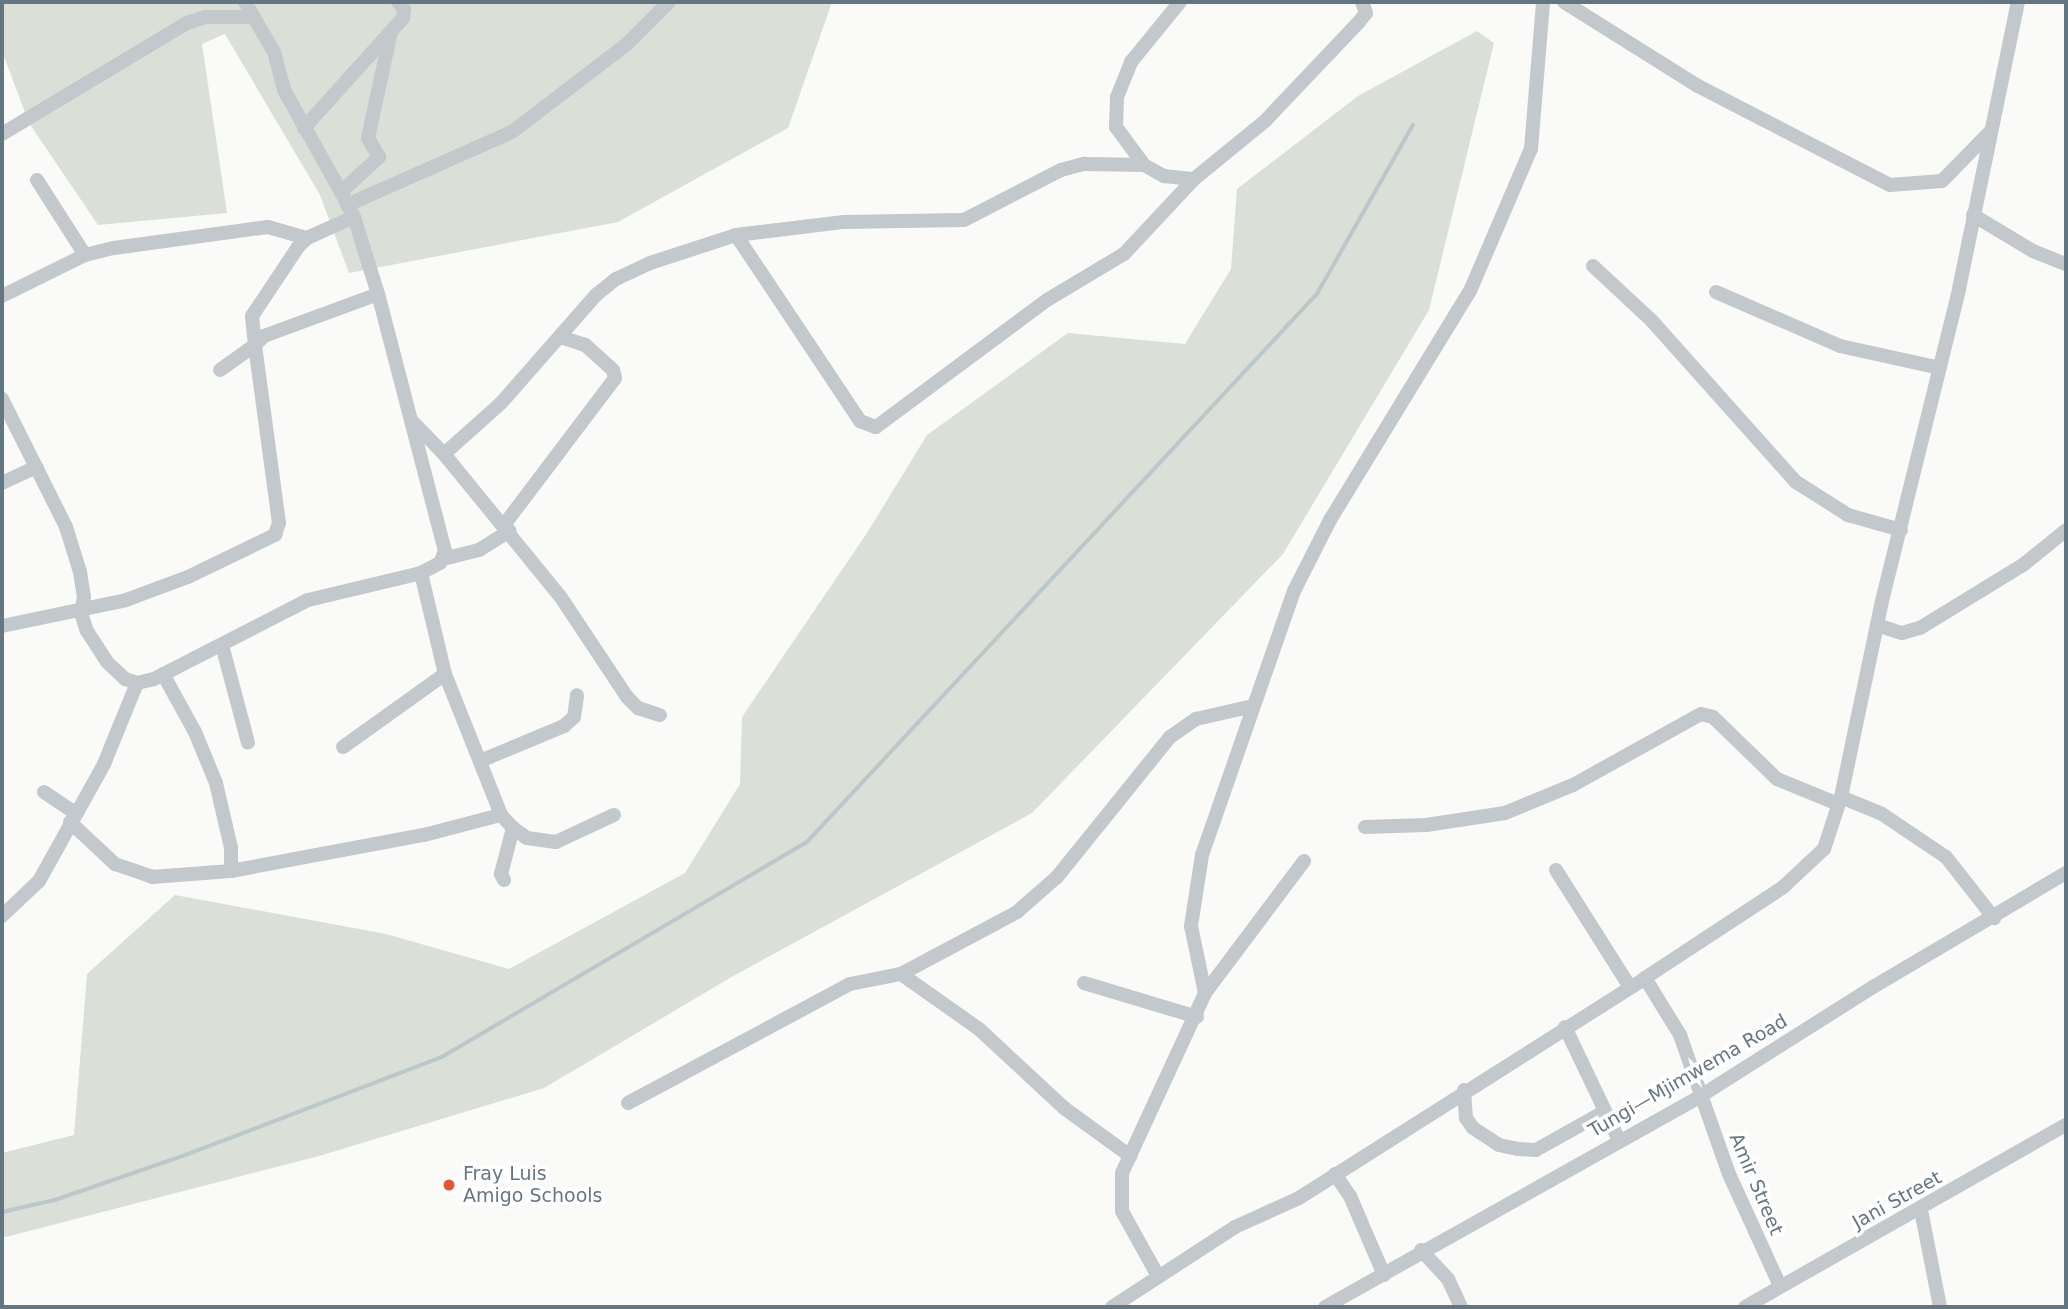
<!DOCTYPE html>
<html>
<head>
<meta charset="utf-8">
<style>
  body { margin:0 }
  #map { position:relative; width:2068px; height:1309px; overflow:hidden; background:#fafaf8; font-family:"DejaVu Sans",sans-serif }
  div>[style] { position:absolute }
  .green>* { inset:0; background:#dadfd7 }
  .stream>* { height:3.5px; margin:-1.75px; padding:0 1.75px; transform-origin:1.75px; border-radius:1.75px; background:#bbc7cb }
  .minor>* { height:14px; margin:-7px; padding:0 7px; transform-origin:7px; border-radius:7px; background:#c3c8cc }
  .dots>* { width:19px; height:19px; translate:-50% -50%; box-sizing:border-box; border:4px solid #fff; border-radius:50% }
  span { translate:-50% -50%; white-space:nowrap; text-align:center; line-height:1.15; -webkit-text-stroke:7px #fff; paint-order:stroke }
  .street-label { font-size:19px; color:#657683 }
  .poi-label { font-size:19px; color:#657683 }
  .left { translate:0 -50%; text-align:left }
  .frame { position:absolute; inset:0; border:4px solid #657683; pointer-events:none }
</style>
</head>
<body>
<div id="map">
  <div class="green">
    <div style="clip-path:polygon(2px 2px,832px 2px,788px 128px,618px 222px,349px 273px,320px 195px,225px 34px,202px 44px,227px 213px,98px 225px,29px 123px,2px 51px)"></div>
    <div style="clip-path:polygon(1477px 31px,1494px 43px,1429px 310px,1283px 554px,1032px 813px,735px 975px,544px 1088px,319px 1156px,2px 1238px,2px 1153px,74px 1135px,87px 974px,175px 895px,386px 934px,509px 969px,685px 873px,740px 784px,742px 717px,867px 533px,927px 435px,1068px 333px,1185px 344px,1231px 269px,1237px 189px,1358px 96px)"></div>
  </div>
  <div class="stream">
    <div style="left:2px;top:1212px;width:54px;rotate:-12.8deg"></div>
    <div style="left:55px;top:1200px;width:135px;rotate:-19deg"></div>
    <div style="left:183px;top:1156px;width:277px;rotate:-20.9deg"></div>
    <div style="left:442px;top:1057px;width:424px;rotate:-30.5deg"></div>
    <div style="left:807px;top:842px;width:749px;rotate:-47.06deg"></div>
    <div style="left:1317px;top:294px;width:194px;rotate:-60.4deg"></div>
  </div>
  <div class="minor">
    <div style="left:245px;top:2px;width:58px;rotate:59.9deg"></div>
    <div style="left:274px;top:52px;width:39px;rotate:75deg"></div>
    <div style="left:284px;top:90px;width:117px;rotate:60.8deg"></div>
    <div style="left:1564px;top:2px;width:158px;rotate:32.1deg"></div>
    <div style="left:1698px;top:86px;width:216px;rotate:27.3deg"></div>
    <div style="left:1890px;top:185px;width:52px;rotate:-4.4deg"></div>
    <div style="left:1942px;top:181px;width:69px;rotate:-45.6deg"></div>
    <div style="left:304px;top:128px;width:148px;rotate:-48deg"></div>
    <div style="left:403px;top:18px;width:9px;rotate:-84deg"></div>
    <div style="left:404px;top:9px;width:9px;rotate:-131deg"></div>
    <div style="left:2px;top:134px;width:216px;rotate:-31deg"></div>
    <div style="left:187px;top:23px;width:19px;rotate:-18deg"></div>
    <div style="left:205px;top:17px;width:49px"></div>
    <div style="left:1144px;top:165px;width:47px;rotate:-126.4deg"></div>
    <div style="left:1116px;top:127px;width:30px;rotate:-88deg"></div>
    <div style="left:1117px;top:97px;width:38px;rotate:-68deg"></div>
    <div style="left:1131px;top:62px;width:77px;rotate:-50.8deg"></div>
    <div style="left:37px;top:180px;width:89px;rotate:57.4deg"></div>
    <div style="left:347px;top:205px;width:180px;rotate:-23.9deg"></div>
    <div style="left:512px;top:132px;width:145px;rotate:-37.4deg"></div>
    <div style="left:627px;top:44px;width:59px;rotate:-45deg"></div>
    <div style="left:1973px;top:215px;width:70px;rotate:31deg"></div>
    <div style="left:2033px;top:251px;width:35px;rotate:22deg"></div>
    <div style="left:736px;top:235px;width:224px;rotate:56.3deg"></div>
    <div style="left:860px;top:421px;width:17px;rotate:21deg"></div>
    <div style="left:876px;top:427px;width:213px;rotate:-36.6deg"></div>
    <div style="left:1047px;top:300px;width:90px;rotate:-30.9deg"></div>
    <div style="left:1124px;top:254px;width:103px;rotate:-47deg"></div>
    <div style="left:1194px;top:179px;width:92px;rotate:-39.2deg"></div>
    <div style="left:1265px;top:121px;width:137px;rotate:-46.5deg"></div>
    <div style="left:1359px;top:22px;width:11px;rotate:-52deg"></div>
    <div style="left:1366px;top:13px;width:12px;rotate:-110deg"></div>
    <div style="left:1593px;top:266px;width:81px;rotate:43deg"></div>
    <div style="left:1652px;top:321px;width:216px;rotate:48.2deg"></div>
    <div style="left:1796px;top:482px;width:62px;rotate:32.4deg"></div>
    <div style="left:1848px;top:515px;width:55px;rotate:15.8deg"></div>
    <div style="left:1716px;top:292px;width:135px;rotate:23.5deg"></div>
    <div style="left:1840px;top:346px;width:102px;rotate:12.4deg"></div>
    <div style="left:2px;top:296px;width:93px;rotate:-26.3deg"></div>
    <div style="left:85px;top:255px;width:30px;rotate:-14deg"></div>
    <div style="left:114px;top:248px;width:155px;rotate:-7.8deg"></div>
    <div style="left:268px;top:227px;width:41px;rotate:15.8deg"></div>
    <div style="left:220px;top:370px;width:43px;rotate:-35.5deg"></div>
    <div style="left:255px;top:345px;width:29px;rotate:-96deg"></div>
    <div style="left:252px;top:316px;width:83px;rotate:-56.3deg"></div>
    <div style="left:298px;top:247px;width:13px;rotate:-45deg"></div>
    <div style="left:307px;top:238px;width:51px;rotate:-24.1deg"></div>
    <div style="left:2px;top:399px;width:143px;rotate:63.4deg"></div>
    <div style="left:66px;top:527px;width:47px;rotate:72.7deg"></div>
    <div style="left:80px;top:572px;width:25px;rotate:81deg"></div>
    <div style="left:84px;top:597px;width:16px;rotate:101deg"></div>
    <div style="left:81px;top:613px;width:19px;rotate:72deg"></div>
    <div style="left:87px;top:631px;width:37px;rotate:57deg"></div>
    <div style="left:107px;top:662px;width:25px;rotate:43deg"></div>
    <div style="left:125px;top:679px;width:13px;rotate:18deg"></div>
    <div style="left:137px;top:683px;width:17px;rotate:-13deg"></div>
    <div style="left:154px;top:679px;width:173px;rotate:-27.2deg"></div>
    <div style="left:308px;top:600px;width:116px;rotate:-13.4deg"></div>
    <div style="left:421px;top:573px;width:21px;rotate:-28deg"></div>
    <div style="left:440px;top:563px;width:13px;rotate:-67deg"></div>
    <div style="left:445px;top:551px;width:266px;rotate:-104.6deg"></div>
    <div style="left:378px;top:294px;width:81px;rotate:-107.3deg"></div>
    <div style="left:354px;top:217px;width:28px;rotate:-117deg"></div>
    <div style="left:341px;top:192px;width:52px;rotate:-42.6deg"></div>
    <div style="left:379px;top:157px;width:22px;rotate:-120deg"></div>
    <div style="left:368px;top:138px;width:108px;rotate:-77.8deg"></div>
    <div style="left:412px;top:421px;width:46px;rotate:45.9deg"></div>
    <div style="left:444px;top:454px;width:76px;rotate:-41.8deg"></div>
    <div style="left:501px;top:403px;width:144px;rotate:-48.7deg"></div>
    <div style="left:596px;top:295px;width:26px;rotate:-39deg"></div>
    <div style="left:616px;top:279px;width:38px;rotate:-25deg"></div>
    <div style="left:650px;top:263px;width:90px;rotate:-18deg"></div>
    <div style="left:736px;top:235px;width:109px;rotate:-6.9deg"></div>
    <div style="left:844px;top:222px;width:120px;rotate:-1deg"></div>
    <div style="left:964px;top:220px;width:109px;rotate:-27.3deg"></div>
    <div style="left:1061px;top:170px;width:24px;rotate:-15deg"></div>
    <div style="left:1084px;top:164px;width:60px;rotate:1deg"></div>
    <div style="left:1144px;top:165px;width:23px;rotate:29deg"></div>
    <div style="left:1164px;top:176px;width:30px;rotate:6deg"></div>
    <div style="left:444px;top:454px;width:183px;rotate:50.8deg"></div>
    <div style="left:560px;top:596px;width:121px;rotate:56.4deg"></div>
    <div style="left:627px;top:697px;width:16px;rotate:45deg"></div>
    <div style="left:638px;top:708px;width:23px;rotate:18deg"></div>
    <div style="left:2px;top:483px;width:38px;rotate:-25deg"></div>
    <div style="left:504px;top:525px;width:184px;rotate:-52.9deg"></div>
    <div style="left:615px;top:378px;width:8px;rotate:-104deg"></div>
    <div style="left:613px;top:370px;width:38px;rotate:-138deg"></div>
    <div style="left:585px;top:345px;width:26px;rotate:-162deg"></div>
    <div style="left:443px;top:559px;width:37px;rotate:-14deg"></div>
    <div style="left:479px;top:550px;width:36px;rotate:-32deg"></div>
    <div style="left:1877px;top:625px;width:26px;rotate:18deg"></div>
    <div style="left:1902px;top:633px;width:19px;rotate:-16deg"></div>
    <div style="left:1920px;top:628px;width:121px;rotate:-31.5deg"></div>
    <div style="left:2023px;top:565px;width:55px;rotate:-39.1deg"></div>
    <div style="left:2px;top:626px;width:127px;rotate:-11.8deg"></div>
    <div style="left:126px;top:600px;width:66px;rotate:-20.4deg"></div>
    <div style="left:188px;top:577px;width:97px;rotate:-25.8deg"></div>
    <div style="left:275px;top:535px;width:13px;rotate:-72deg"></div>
    <div style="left:279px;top:523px;width:180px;rotate:-97.7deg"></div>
    <div style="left:255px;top:345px;width:13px;rotate:-45deg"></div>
    <div style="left:264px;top:336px;width:121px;rotate:-20.2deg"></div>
    <div style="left:222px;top:645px;width:101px;rotate:75.1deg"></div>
    <div style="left:163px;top:674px;width:66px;rotate:61.1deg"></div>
    <div style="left:195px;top:732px;width:55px;rotate:67.6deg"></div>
    <div style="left:216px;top:783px;width:67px;rotate:77deg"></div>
    <div style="left:231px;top:848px;width:23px;rotate:90deg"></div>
    <div style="left:445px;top:674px;width:152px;rotate:68.3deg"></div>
    <div style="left:501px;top:815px;width:18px;rotate:47deg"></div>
    <div style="left:513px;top:828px;width:17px;rotate:36deg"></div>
    <div style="left:527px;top:838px;width:29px;rotate:8deg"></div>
    <div style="left:556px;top:842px;width:64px;rotate:-25deg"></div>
    <div style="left:343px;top:747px;width:125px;rotate:-35.6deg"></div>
    <div style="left:445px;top:674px;width:104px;rotate:-103.4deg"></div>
    <div style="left:480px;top:761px;width:91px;rotate:-22.6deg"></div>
    <div style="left:564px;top:726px;width:13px;rotate:-42deg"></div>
    <div style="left:574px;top:717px;width:22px;rotate:-82deg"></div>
    <div style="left:44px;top:792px;width:36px;rotate:34deg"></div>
    <div style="left:1841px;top:797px;width:44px;rotate:22.5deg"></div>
    <div style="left:1882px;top:814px;width:77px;rotate:33.9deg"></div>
    <div style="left:1946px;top:857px;width:78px;rotate:51.8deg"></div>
    <div style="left:70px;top:822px;width:62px;rotate:43deg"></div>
    <div style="left:115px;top:864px;width:39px;rotate:19deg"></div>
    <div style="left:152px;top:877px;width:79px;rotate:-4.3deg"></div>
    <div style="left:231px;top:871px;width:196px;rotate:-10.6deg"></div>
    <div style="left:424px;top:835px;width:80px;rotate:-14.6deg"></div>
    <div style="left:1365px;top:827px;width:61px;rotate:-1.9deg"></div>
    <div style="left:1426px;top:825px;width:80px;rotate:-8.6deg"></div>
    <div style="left:1505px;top:813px;width:74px;rotate:-22.4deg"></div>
    <div style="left:1573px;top:785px;width:146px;rotate:-29deg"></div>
    <div style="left:1701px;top:714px;width:12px;rotate:14deg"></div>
    <div style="left:1713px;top:717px;width:89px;rotate:44.1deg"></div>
    <div style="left:1777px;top:779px;width:66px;rotate:22.3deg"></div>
    <div style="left:1556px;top:870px;width:138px;rotate:57.7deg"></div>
    <div style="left:504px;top:880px;width:7px;rotate:-117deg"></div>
    <div style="left:501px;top:874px;width:48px;rotate:-75.4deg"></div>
    <div style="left:2px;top:916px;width:51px;rotate:-43.4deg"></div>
    <div style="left:39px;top:881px;width:134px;rotate:-60.9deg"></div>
    <div style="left:104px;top:764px;width:87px;rotate:-67.8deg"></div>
    <div style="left:901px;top:974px;width:95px;rotate:35.2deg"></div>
    <div style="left:979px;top:1029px;width:116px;rotate:42.9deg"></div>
    <div style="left:1064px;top:1108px;width:82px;rotate:36deg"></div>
    <div style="left:1645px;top:978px;width:67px;rotate:58.4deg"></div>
    <div style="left:1680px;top:1035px;width:147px;rotate:70.6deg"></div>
    <div style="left:1729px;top:1174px;width:123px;rotate:65.5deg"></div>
    <div style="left:1084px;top:983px;width:118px;rotate:16.7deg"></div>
    <div style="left:1205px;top:993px;width:68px;rotate:-101.8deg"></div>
    <div style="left:1191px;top:926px;width:72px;rotate:-81.2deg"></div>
    <div style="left:1202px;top:855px;width:280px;rotate:-70.8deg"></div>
    <div style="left:1294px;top:591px;width:80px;rotate:-63.1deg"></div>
    <div style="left:1330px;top:520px;width:268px;rotate:-58.6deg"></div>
    <div style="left:1470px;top:291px;width:155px;rotate:-66.8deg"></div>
    <div style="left:1531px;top:149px;width:147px;rotate:-85.3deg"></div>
    <div style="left:1565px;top:1027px;width:125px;rotate:64.5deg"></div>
    <div style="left:1464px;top:1090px;width:28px;rotate:86deg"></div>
    <div style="left:1466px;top:1118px;width:12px;rotate:55deg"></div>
    <div style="left:1473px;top:1128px;width:31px;rotate:33deg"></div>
    <div style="left:1499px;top:1145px;width:19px;rotate:12deg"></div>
    <div style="left:1518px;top:1149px;width:18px;rotate:3deg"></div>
    <div style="left:1536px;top:1150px;width:78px;rotate:-29.2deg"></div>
    <div style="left:628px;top:1103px;width:252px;rotate:-28.2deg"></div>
    <div style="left:850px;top:984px;width:52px;rotate:-11.1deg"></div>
    <div style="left:901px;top:974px;width:132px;rotate:-28.1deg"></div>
    <div style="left:1017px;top:912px;width:53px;rotate:-41.2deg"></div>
    <div style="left:1057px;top:877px;width:180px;rotate:-51.1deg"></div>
    <div style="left:1170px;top:737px;width:32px;rotate:-35deg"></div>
    <div style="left:1196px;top:719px;width:58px;rotate:-12.8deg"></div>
    <div style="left:1335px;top:1174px;width:27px;rotate:56deg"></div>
    <div style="left:1350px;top:1196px;width:86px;rotate:66.7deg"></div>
    <div style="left:1921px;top:1210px;width:99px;rotate:78.9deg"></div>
    <div style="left:1421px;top:1250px;width:40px;rotate:47deg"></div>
    <div style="left:1448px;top:1279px;width:31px;rotate:65deg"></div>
    <div style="left:1158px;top:1276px;width:74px;rotate:-119deg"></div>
    <div style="left:1122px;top:1211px;width:38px;rotate:-90deg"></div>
    <div style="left:1122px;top:1173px;width:198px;rotate:-65.2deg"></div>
    <div style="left:1205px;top:993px;width:165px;rotate:-53.1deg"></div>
    <div style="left:1112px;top:1307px;width:147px;rotate:-33deg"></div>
    <div style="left:1235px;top:1227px;width:70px;rotate:-24.4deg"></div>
    <div style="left:1299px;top:1198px;width:410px;rotate:-32.4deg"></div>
    <div style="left:1645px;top:978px;width:164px;rotate:-33.3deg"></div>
    <div style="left:1782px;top:888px;width:57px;rotate:-42.9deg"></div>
    <div style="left:1824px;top:849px;width:55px;rotate:-71.9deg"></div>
    <div style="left:1841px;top:797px;width:200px;rotate:-78.2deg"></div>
    <div style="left:1882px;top:601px;width:321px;rotate:-76.1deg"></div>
    <div style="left:1959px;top:289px;width:293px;rotate:-78.4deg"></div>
    <div style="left:1325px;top:1307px;width:429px;rotate:-29.3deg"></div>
    <div style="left:1699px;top:1097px;width:206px;rotate:-32.3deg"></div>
    <div style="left:1873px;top:987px;width:224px;rotate:-30.6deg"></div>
    <div style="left:1745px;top:1307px;width:369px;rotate:-29.6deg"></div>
  </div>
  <div class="dots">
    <div style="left:449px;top:1185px;background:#e4572e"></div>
  </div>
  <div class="street-label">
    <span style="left:1688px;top:1076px;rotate:-30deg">Tungi—Mjimwema Road</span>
    <span style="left:1756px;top:1184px;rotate:67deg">Amir Street</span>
    <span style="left:1897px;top:1200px;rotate:-29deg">Jani Street</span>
  </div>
  <div class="poi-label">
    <span class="left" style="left:463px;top:1185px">Fray Luis<br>Amigo Schools</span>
  </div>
  <div class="frame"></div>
</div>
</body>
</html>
